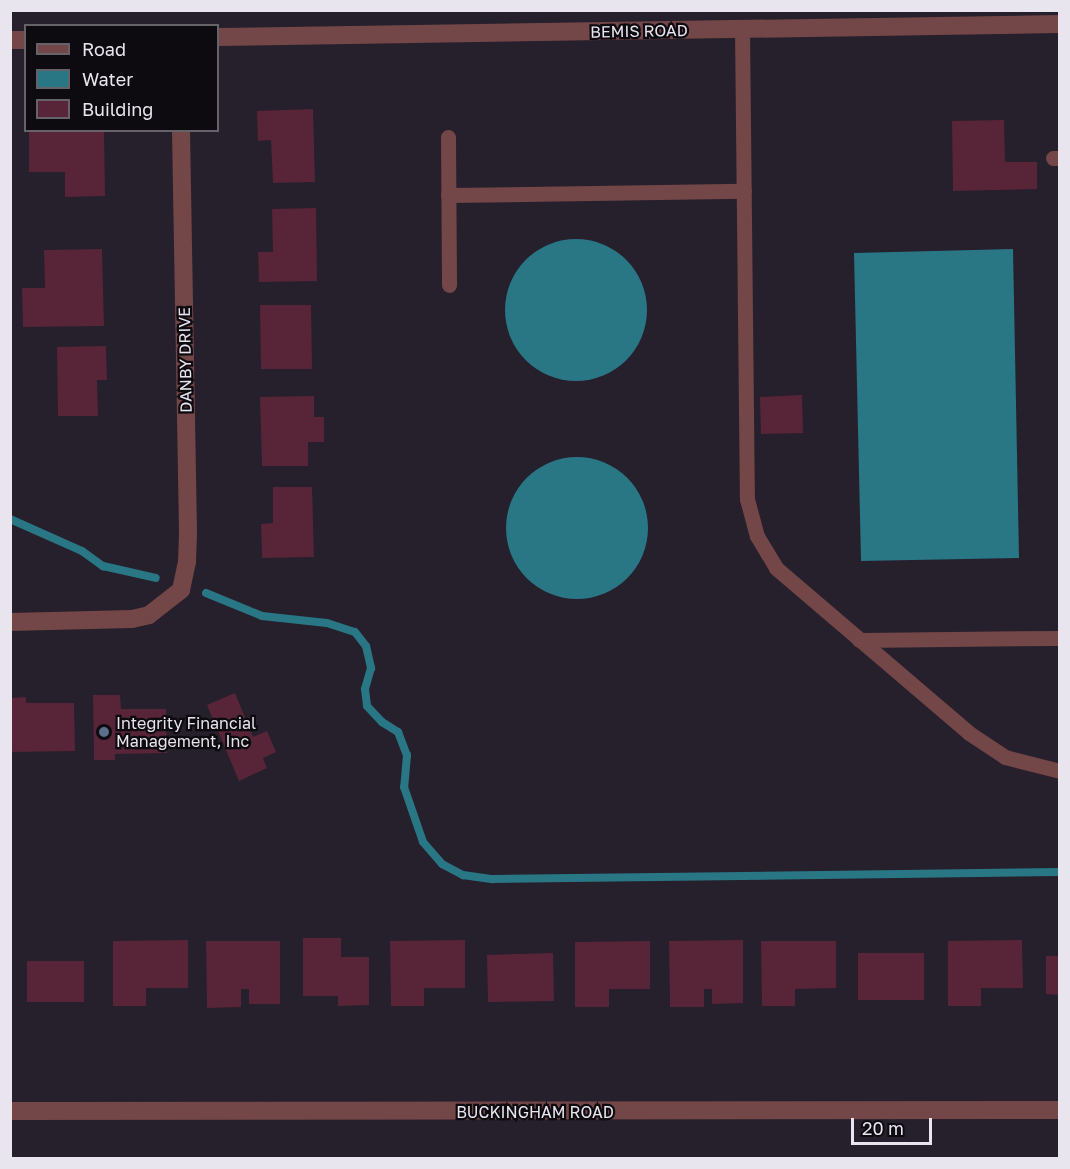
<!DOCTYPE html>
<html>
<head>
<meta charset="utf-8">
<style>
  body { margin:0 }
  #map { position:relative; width:1070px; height:1169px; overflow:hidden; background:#261f2c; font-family:"Golos Text",sans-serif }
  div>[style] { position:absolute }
  .water>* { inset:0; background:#297685 }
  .round { border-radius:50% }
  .stream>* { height:8px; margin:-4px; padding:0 4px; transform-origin:4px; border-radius:4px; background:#297685 }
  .building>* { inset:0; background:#572537 }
  .service>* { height:15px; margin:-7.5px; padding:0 7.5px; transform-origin:7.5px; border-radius:7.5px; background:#734647 }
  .minor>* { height:18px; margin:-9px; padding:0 9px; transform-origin:9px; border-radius:9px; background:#734647 }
  .dots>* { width:16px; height:16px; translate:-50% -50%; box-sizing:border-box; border:3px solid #0d0a10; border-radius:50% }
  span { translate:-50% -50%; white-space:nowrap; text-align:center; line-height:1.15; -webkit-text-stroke:4.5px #0d0a10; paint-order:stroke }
  .street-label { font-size:16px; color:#e9e5ee }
  .poi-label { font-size:16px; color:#e9e5ee }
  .left { translate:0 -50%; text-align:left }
  .frame { position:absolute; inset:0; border:12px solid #e9e5ee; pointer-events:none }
  .legend { position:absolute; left:24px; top:24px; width:195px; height:108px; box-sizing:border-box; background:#0d0a10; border:2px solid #656269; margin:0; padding:8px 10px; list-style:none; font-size:18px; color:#e9e5ee }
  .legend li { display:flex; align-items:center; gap:12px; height:30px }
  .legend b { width:30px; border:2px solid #656269 }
  .scale { position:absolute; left:851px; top:1118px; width:81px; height:27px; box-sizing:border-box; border:3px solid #e9e5ee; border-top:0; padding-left:8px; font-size:18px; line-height:21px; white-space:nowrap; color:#e9e5ee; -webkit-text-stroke:4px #0d0a10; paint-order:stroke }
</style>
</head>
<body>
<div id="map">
  <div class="water">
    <div class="round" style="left:505px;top:239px;width:142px;height:142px"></div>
    <div style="clip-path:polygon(1013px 249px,1019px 558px,861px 561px,854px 253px)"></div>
    <div class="round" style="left:506px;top:457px;width:142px;height:142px"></div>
  </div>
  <div class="stream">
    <div style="left:10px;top:519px;width:79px;rotate:24deg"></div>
    <div style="left:82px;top:551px;width:26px;rotate:36deg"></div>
    <div style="left:103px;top:566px;width:54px;rotate:12.8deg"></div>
    <div style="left:206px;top:593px;width:61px;rotate:22.3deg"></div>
    <div style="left:262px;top:616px;width:65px;rotate:6.1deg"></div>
    <div style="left:327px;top:623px;width:29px;rotate:18deg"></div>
    <div style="left:355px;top:632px;width:18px;rotate:52deg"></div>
    <div style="left:366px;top:646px;width:23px;rotate:77deg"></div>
    <div style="left:371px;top:668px;width:22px;rotate:106deg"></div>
    <div style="left:365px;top:689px;width:17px;rotate:83deg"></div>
    <div style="left:367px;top:706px;width:22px;rotate:47deg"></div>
    <div style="left:382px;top:722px;width:19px;rotate:32deg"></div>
    <div style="left:398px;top:732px;width:25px;rotate:69deg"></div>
    <div style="left:407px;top:755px;width:32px;rotate:95deg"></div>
    <div style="left:404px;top:787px;width:58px;rotate:70.9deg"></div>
    <div style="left:423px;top:842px;width:29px;rotate:49deg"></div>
    <div style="left:442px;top:864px;width:24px;rotate:28deg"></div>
    <div style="left:463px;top:875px;width:30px;rotate:8deg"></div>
    <div style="left:493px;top:879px;width:567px;rotate:-0.71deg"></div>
  </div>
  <div class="building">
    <div style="clip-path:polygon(313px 109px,315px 182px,273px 183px,271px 140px,258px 141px,257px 111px)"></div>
    <div style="clip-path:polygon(1004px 120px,1005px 162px,1037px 162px,1037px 189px,953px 191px,952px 121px)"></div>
    <div style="clip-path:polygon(29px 130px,104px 130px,105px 196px,65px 197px,65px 172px,29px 172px)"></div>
    <div style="clip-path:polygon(316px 208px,317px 281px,259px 282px,258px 252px,273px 252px,272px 209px)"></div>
    <div style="clip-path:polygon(102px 249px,104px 326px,23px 327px,22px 288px,45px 288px,44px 250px)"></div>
    <div style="clip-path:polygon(260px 305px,311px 305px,312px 369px,261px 369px)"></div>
    <div style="clip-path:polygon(106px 346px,107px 380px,97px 380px,98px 416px,58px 416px,57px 347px)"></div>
    <div style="clip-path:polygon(802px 395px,803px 433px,761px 434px,760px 397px)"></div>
    <div style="clip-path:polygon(314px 396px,314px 417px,324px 417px,324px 442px,308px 442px,308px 466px,262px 466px,260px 397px)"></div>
    <div style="clip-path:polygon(273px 487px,312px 487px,314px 557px,262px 558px,261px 524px,273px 523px)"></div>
    <div style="clip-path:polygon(235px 693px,253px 737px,267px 731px,276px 752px,263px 758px,267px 768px,239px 781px,207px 705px)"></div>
    <div style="clip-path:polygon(93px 695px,120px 695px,121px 709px,166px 709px,167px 753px,115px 754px,115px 760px,94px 760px)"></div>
    <div style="clip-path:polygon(26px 697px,26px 703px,74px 703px,75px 751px,10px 752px,10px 698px)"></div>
    <div style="clip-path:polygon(303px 938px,341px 938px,341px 957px,369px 957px,369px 1005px,338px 1006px,338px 996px,303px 996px)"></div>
    <div style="clip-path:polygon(188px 940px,188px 988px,146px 988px,146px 1006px,113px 1006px,113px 941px)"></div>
    <div style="clip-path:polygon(465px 940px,465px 988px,424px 988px,424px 1006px,391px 1006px,390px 941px)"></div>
    <div style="clip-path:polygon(743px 940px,743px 1003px,712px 1004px,712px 989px,704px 989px,704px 1007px,670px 1007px,669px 941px)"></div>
    <div style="clip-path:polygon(1022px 940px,1023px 988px,981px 988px,981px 1006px,948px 1006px,948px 941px)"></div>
    <div style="clip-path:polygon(206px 941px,280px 941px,280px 1004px,249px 1004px,249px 989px,241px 989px,241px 1007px,207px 1008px)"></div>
    <div style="clip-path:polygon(650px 941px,650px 989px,609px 989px,609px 1007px,575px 1007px,575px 942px)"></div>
    <div style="clip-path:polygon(761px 941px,836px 941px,836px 988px,795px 989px,795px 1006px,762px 1006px)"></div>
    <div style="clip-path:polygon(553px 953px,554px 1001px,488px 1002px,487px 955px)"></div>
    <div style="clip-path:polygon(858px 953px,924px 953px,924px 1000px,858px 1000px)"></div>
    <div style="clip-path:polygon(1046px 956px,1060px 956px,1060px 995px,1046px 994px)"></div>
    <div style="clip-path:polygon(27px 961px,84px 961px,84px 1002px,27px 1002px)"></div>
  </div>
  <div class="service">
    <div style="left:742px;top:29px;width:470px;rotate:89.4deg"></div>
    <div style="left:747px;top:499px;width:38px;rotate:75deg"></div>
    <div style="left:757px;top:536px;width:37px;rotate:59deg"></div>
    <div style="left:776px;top:568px;width:254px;rotate:40.5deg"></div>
    <div style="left:969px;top:733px;width:43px;rotate:33.7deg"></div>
    <div style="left:1005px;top:757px;width:57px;rotate:14.3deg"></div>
    <div style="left:448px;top:137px;width:148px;rotate:89.6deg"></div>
    <div style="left:1053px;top:158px;width:7px"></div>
    <div style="left:448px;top:195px;width:296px;rotate:-0.8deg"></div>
    <div style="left:859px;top:640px;width:201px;rotate:-0.6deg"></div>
  </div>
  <div class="minor">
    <div style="left:218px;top:37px;width:842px;rotate:-0.88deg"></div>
    <div style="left:10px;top:40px;width:16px"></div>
    <div style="left:10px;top:622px;width:122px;rotate:-1.4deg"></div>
    <div style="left:132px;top:619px;width:17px;rotate:-13deg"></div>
    <div style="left:149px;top:615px;width:41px;rotate:-38deg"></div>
    <div style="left:181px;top:590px;width:29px;rotate:-78deg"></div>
    <div style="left:187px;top:562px;width:30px;rotate:-88deg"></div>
    <div style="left:188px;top:532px;width:402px;rotate:-91deg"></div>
    <div style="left:10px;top:1111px;width:1050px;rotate:-0.05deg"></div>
  </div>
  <div class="dots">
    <div style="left:104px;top:732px;background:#5c6f8a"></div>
  </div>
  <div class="street-label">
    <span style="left:639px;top:31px;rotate:-1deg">BEMIS ROAD</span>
    <span style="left:185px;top:360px;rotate:-91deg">DANBY DRIVE</span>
    <span style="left:535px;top:1112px">BUCKINGHAM ROAD</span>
  </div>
  <div class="poi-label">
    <span class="left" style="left:116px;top:732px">Integrity Financial<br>Management, Inc</span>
  </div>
  <div class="frame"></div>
  <ul class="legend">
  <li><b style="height:8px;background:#734647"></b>Road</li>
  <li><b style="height:16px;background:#297685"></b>Water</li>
  <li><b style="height:16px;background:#572537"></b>Building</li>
  </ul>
  <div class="scale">20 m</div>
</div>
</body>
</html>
